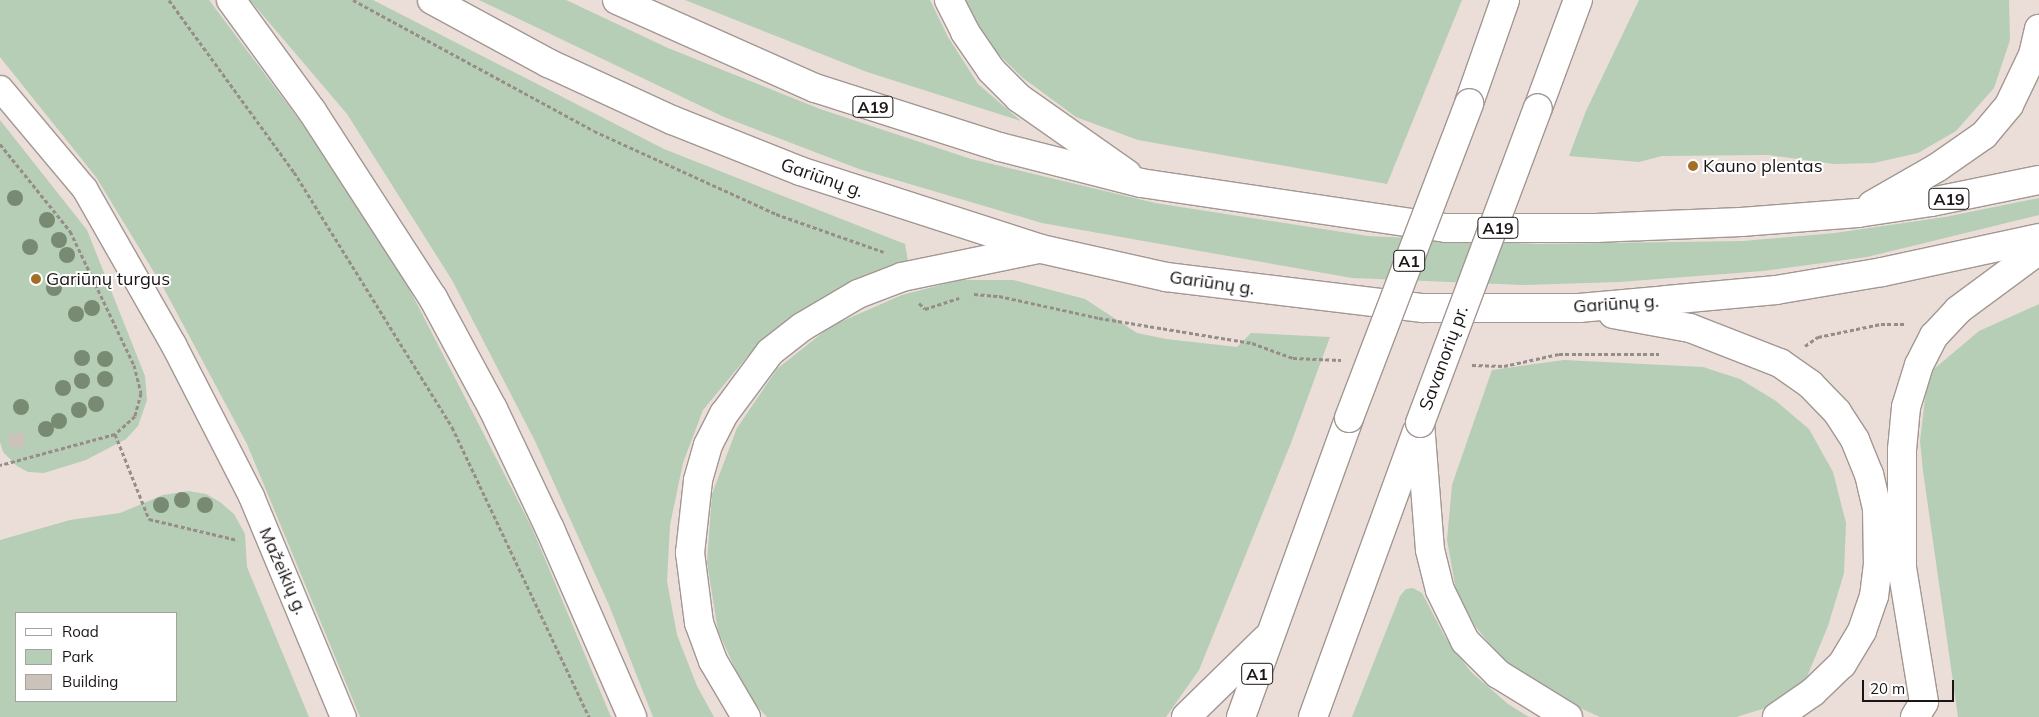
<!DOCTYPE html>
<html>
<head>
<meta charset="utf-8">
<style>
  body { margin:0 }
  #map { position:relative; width:2039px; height:717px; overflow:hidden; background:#ebded9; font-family:Mulish,sans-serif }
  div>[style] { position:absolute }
  .green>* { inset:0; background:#b6cdb6 }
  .building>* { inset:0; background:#cbc3b9 }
  .path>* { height:3px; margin-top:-1.5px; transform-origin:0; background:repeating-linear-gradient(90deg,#968d89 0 4px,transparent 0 6.5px) }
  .roads { filter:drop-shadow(1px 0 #a29792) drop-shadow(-1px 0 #a29792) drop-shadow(0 1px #a29792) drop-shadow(0 -1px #a29792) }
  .minor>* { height:25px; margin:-12.5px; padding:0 12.5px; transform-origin:12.5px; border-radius:12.5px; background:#fff }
  .trunk>* { height:28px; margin:-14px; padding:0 14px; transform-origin:14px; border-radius:14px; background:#fff }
  .bridges { filter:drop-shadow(1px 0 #a29792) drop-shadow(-1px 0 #a29792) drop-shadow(0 1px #a29792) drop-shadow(0 -1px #a29792) }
  .trunk-bridge>* { height:28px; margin:-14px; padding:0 14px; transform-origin:14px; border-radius:14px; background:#fff }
  .trees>* { width:16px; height:16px; margin:-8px; border-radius:50%; background:#788a72 }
  .dots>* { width:14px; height:14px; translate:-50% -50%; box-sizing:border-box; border:2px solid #fff; border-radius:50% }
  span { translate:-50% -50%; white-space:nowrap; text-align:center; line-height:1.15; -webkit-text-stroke:4px #fff; paint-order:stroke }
  .shield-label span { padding:1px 4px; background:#fff; border:1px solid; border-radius:4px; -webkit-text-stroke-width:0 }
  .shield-label { font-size:16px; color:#1b1615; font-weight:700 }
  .poi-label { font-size:18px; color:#1b1615 }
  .left { translate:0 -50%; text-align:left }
  .street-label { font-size:18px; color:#1b1615 }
  .legend { position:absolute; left:15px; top:612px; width:162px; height:90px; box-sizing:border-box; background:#fff; border:1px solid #a4a2a1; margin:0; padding:6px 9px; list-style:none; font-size:15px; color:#1b1615 }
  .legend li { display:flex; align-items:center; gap:10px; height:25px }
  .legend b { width:25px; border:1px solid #a4a2a1 }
  .scale { position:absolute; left:1862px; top:680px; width:92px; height:22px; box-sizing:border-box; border:2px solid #1b1615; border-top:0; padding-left:6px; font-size:15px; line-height:18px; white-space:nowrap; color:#1b1615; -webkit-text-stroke:4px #fff; paint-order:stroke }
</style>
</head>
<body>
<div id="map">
  <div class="green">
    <div style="clip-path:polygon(0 0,209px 0,315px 141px,397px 265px,532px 528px,611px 717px,360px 717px,247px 444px,163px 287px,96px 177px,0 57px)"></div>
    <div style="clip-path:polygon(250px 0,373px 0,664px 149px,905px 244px,908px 261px,794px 314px,751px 352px,703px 410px,683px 463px,670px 525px,667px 581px,677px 635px,697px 686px,714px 717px,653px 717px,609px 605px,535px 441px,452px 280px,347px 114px)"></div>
    <div style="clip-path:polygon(479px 0,566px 0,668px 48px,820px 109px,971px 159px,1155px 203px,1368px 236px,1538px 244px,1743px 241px,1835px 233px,1945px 217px,2039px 198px,2039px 215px,1867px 257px,1763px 271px,1619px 282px,1523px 285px,1352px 278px,1042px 223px,859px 169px,724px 117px)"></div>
    <div style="clip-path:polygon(685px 0,930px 0,948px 37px,978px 84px,1021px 121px,867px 72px)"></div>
    <div style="clip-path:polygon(962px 0,1462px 0,1387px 184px,1138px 140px,1076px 117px,1023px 78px,989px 45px)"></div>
    <div style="clip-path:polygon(1639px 0,2009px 0,2010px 40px,1994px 88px,1956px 131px,1918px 153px,1874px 163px,1834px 164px,1768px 155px,1662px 156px,1639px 162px,1569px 156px,1586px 111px)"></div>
    <div style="clip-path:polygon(0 120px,87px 230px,145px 376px,147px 400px,138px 426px,126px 439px,86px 460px,44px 473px,28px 472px,17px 466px,3px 452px,0 442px)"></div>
    <div style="clip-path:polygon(960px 280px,1013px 280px,1085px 299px,1137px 333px,1166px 339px,1237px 347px,1251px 333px,1330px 337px,1291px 443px,1199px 670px,1166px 717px,767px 717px,747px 695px,718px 631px,707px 562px,712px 494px,737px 428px,777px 369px,831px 326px,902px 295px)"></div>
    <div style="clip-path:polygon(2039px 304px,2039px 717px,1958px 717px,1923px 471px,1920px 441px,1926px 390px,1934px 369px,1979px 331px)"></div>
    <div style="clip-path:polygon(1564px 360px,1703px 367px,1740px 379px,1776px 401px,1809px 429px,1833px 472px,1846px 523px,1844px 573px,1828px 626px,1804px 684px,1779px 704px,1736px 717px,1600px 717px,1547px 693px,1502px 659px,1475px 626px,1456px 590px,1447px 540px,1452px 485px,1472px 427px,1492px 370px)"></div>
    <div style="clip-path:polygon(evenodd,188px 491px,206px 494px,220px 502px,234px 514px,245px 534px,247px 567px,309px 717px,0 717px,0 540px,70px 520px,120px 513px,163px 495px,188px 491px,16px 613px,176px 613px,176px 701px,16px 701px,16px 613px)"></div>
    <div style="clip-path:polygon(1413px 588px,1422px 593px,1445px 637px,1471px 672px,1508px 704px,1529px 717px,1352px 717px,1400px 596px,1406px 589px)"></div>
  </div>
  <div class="building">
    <div style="clip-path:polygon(22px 431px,26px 445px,10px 449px,7px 436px)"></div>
  </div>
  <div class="path">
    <div style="left:169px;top:0;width:213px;rotate:54deg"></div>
    <div style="left:294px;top:172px;width:300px;rotate:58.2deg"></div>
    <div style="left:452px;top:427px;width:321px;rotate:64.7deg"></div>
    <div style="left:353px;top:0;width:274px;rotate:28.5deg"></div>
    <div style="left:594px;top:131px;width:200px;rotate:24.5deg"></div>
    <div style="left:776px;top:214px;width:114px;rotate:19.4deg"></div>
    <div style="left:0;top:144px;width:112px;rotate:51.2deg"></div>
    <div style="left:70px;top:231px;width:148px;rotate:64.5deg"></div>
    <div style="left:134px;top:365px;width:29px;rotate:76deg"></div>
    <div style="left:141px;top:393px;width:24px;rotate:105deg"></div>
    <div style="left:135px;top:416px;width:27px;rotate:138deg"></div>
    <div style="left:115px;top:434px;width:119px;rotate:164.9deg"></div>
    <div style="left:974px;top:294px;width:25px;rotate:5deg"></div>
    <div style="left:999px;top:296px;width:102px;rotate:12.4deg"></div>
    <div style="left:1099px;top:318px;width:155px;rotate:9.3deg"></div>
    <div style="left:1252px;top:343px;width:44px;rotate:20.1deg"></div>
    <div style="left:1293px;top:358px;width:48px;rotate:2.4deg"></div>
    <div style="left:919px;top:303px;width:8px;rotate:45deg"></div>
    <div style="left:925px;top:309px;width:36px;rotate:-18deg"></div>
    <div style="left:1805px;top:346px;width:16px;rotate:-35deg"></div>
    <div style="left:1818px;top:337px;width:64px;rotate:-11.7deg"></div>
    <div style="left:1881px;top:324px;width:26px"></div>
    <div style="left:1472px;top:365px;width:32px;rotate:2deg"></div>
    <div style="left:1504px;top:366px;width:56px;rotate:-12.3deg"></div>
    <div style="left:1559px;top:354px;width:100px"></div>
    <div style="left:115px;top:434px;width:92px;rotate:68.2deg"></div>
    <div style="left:149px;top:519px;width:91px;rotate:13.3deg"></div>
  </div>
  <div class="roads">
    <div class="minor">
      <div style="left:0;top:88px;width:131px;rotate:50deg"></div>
      <div style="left:84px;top:188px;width:180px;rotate:60.3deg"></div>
      <div style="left:173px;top:344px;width:171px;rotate:62.8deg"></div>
      <div style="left:251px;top:496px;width:239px;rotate:67.4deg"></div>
    </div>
    <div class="trunk">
      <div style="left:231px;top:0;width:137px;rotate:53.9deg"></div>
      <div style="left:312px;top:111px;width:223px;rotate:57.1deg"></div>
      <div style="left:433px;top:298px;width:126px;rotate:61.6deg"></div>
      <div style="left:493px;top:409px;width:133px;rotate:64.6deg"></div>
      <div style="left:550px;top:529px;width:205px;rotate:66.4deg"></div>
      <div style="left:432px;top:0;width:132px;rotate:28.5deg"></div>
      <div style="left:548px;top:63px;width:136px;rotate:24.7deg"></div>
      <div style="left:672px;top:120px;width:138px;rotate:21.7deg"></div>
      <div style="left:800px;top:171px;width:253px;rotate:17.9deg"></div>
      <div style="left:1041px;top:249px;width:128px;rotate:12.6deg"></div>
      <div style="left:1166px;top:277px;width:259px;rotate:6.9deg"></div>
      <div style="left:1423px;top:308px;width:156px"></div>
      <div style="left:1579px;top:308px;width:198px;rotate:-5.2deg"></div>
      <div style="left:1776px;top:290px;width:108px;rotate:-9.6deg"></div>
      <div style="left:1882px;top:272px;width:161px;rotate:-12.2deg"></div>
      <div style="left:617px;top:0;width:217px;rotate:24deg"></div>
      <div style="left:815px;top:88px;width:194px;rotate:17.7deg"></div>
      <div style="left:1000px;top:147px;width:146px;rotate:14.3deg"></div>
      <div style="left:1141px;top:183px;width:308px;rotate:8.4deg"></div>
      <div style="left:1446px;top:228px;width:150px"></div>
      <div style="left:1596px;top:228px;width:145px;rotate:-2.4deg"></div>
      <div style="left:1741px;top:222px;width:117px;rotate:-4.4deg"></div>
      <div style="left:1858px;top:213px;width:74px;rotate:-8.6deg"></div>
      <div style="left:1931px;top:202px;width:110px;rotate:-11.5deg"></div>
      <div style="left:949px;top:0;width:36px;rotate:63deg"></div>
      <div style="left:965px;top:32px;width:46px;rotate:55.6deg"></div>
      <div style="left:991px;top:70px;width:40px;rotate:45deg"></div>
      <div style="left:1019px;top:98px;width:132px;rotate:35.1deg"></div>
      <div style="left:1469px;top:103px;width:109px;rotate:-70.7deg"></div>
      <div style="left:1538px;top:108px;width:115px;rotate:-69.7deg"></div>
      <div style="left:1872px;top:205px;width:76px;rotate:-29.9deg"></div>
      <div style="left:1938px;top:167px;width:56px;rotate:-34.8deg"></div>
      <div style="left:1984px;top:135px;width:39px;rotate:-50deg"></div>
      <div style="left:2009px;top:105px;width:55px;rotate:-64.4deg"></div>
      <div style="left:2033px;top:55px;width:27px;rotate:-77deg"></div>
      <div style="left:1613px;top:314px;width:78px;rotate:10.3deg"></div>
      <div style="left:1690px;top:328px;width:97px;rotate:21.3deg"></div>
      <div style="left:1780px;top:363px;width:37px;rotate:35deg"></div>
      <div style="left:1810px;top:384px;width:39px;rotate:46deg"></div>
      <div style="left:1837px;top:412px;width:33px;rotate:57deg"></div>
      <div style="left:1855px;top:440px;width:37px;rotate:68deg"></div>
      <div style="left:1869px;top:474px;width:35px;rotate:77deg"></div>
      <div style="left:1877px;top:508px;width:56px;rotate:89deg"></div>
      <div style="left:1878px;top:564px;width:32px;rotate:97deg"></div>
      <div style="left:1874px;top:596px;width:37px;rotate:109deg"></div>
      <div style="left:1862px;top:631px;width:39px;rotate:121deg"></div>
      <div style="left:1842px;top:664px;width:40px;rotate:136deg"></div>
      <div style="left:1813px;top:692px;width:44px;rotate:145.2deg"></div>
      <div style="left:1420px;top:423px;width:127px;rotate:85.5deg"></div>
      <div style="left:1430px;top:550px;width:41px;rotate:76deg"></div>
      <div style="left:1440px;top:590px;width:57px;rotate:63.9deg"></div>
      <div style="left:1465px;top:641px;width:47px;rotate:45deg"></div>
      <div style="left:1498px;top:674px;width:82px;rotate:31.6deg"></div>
      <div style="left:746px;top:717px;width:65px;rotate:-120.5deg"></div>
      <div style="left:713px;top:661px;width:40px;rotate:-110.2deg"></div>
      <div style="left:699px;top:623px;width:71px;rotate:-97.3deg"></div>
      <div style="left:690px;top:553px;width:73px;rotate:-83.7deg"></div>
      <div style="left:698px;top:480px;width:36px;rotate:-74deg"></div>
      <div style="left:708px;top:445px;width:35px;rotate:-63deg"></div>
      <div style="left:724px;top:414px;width:77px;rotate:-53.4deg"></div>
      <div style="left:770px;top:352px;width:41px;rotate:-38deg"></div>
      <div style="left:802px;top:327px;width:65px;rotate:-30.5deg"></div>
      <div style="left:858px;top:294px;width:47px;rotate:-21.1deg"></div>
      <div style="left:902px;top:277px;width:140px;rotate:-11.6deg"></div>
      <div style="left:1186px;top:717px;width:113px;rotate:-44.3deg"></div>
      <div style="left:1241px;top:717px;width:318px;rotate:-70.1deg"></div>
      <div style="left:1313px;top:717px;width:303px;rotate:-70deg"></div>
      <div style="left:1915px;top:717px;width:17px;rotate:-59deg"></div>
      <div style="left:1924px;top:702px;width:137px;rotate:-99.3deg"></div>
      <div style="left:1902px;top:567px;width:117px;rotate:-90deg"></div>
      <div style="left:1902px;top:450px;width:43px;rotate:-84.7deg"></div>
      <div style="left:1906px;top:407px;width:44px;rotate:-72.8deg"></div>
      <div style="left:1919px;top:365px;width:33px;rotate:-63deg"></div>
      <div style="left:1934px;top:336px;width:35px;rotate:-47deg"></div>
      <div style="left:1958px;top:310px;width:101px;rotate:-36.5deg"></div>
    </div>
  </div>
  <div class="bridges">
    <div class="trunk-bridge">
      <div style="left:1349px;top:418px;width:337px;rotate:-69.1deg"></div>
      <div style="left:1420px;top:423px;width:336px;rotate:-69.5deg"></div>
    </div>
  </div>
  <div class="trees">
    <div style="left:15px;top:198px"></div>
    <div style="left:47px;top:220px"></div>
    <div style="left:59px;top:240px"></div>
    <div style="left:30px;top:247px"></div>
    <div style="left:67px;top:255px"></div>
    <div style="left:54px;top:288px"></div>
    <div style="left:92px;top:308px"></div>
    <div style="left:76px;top:314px"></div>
    <div style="left:82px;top:358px"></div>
    <div style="left:105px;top:359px"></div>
    <div style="left:105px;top:379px"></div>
    <div style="left:82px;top:381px"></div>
    <div style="left:63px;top:388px"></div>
    <div style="left:96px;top:404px"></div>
    <div style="left:21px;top:407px"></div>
    <div style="left:79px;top:410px"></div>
    <div style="left:59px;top:421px"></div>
    <div style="left:46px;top:429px"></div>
    <div style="left:182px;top:500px"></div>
    <div style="left:161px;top:505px"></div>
    <div style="left:205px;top:505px"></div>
  </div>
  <div class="dots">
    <div style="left:1693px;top:166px;background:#a36f27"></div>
    <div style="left:36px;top:279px;background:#a36f27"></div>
  </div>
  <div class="shield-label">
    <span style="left:873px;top:107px">A19</span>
    <span style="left:1949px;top:199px">A19</span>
    <span style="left:1498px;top:228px">A19</span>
    <span style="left:1409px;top:261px">A1</span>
    <span style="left:1257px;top:674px">A1</span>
  </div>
  <div class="poi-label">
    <span class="left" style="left:1703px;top:166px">Kauno plentas</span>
    <span class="left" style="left:46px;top:279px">Gariūnų turgus</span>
  </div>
  <div class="street-label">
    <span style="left:822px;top:178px;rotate:19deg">Gariūnų g.</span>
    <span style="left:1212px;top:283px;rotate:8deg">Gariūnų g.</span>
    <span style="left:1616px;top:304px;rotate:-4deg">Gariūnų g.</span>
    <span style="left:1444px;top:358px;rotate:-70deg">Savanorių pr.</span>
    <span style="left:283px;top:571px;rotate:66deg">Mažeikių g.</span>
  </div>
  <ul class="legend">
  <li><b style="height:6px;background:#fff"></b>Road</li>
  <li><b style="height:14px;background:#b6cdb6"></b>Park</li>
  <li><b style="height:14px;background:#cbc3b9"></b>Building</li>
  </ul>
  <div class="scale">20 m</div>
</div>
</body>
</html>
